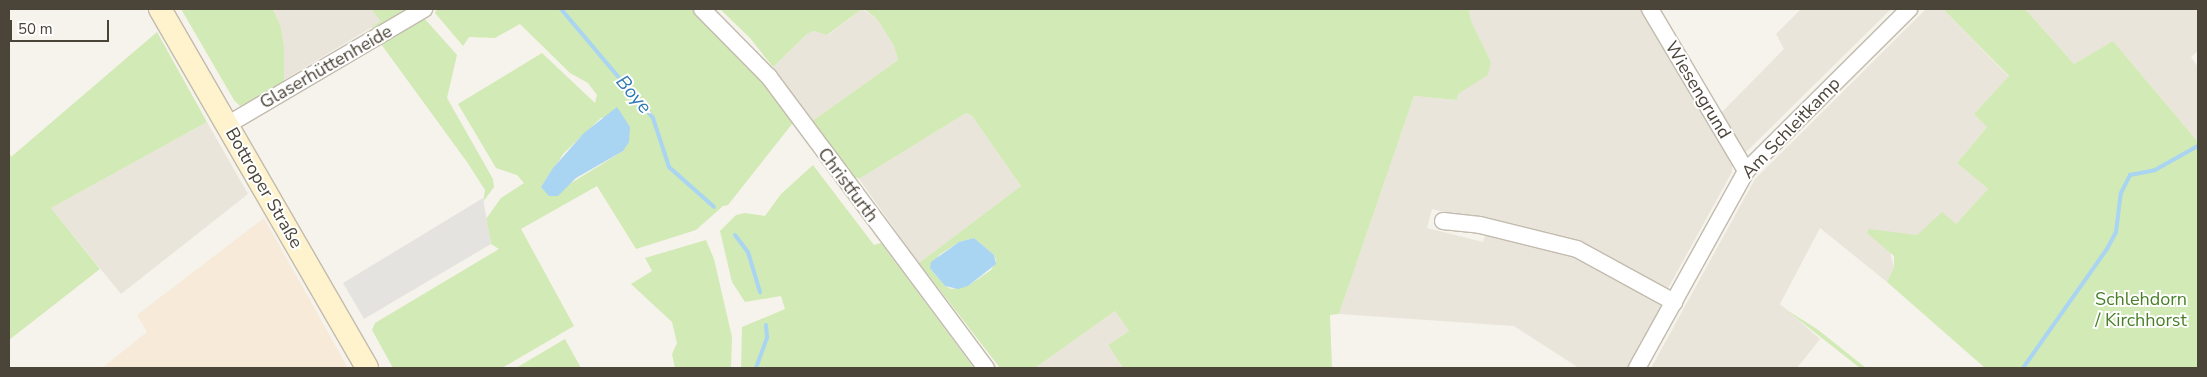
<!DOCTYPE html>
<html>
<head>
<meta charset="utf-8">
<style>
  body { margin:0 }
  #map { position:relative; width:2207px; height:377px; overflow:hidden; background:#f6f3ec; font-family:"Nunito Sans",sans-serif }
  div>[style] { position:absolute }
  .residential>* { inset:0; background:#eae5da }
  .commercial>* { inset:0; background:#f7ead8 }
  .green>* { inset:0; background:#d2eab5 }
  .parking>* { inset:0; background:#e5e3e0 }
  .water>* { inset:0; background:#a9d4f2 }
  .stream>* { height:4px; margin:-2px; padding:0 2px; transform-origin:2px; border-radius:2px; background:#a9d4f2 }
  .roads { filter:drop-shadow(1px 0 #c2bbae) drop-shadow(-1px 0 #c2bbae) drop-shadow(0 1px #c2bbae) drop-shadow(0 -1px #c2bbae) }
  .minor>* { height:16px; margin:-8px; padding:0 8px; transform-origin:8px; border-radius:8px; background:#fff }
  .secondary>* { height:22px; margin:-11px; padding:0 11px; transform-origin:11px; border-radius:11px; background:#fff3cd }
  span { translate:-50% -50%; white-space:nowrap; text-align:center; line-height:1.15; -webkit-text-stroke:4px #fff; paint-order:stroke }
  .street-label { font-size:18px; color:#4b4439 }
  .park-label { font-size:18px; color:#4a7f2a }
  .water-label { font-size:19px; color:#2e7ab2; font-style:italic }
  .frame { position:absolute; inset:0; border:10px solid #4b4439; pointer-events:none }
  .scale { position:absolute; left:10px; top:20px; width:99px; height:22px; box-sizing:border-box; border:2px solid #4b4439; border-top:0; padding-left:6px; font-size:15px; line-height:18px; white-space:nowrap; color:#4b4439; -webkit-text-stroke:4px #fff; paint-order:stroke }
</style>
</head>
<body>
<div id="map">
  <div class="residential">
    <div style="clip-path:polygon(273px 9px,371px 9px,382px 21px,284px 80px,284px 47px,281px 27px)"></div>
    <div style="clip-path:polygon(862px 9px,877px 19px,894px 46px,898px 60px,811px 122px,773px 67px,807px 34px,814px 31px,828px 35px)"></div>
    <div style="clip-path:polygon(1469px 9px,1642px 9px,1732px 160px,1732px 172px,1666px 292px,1564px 241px,1432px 209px,1427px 228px,1483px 242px,1486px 233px,1571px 251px,1662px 300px,1662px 306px,1628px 368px,1579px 368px,1514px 326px,1339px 314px,1414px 96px,1457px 100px,1458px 94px,1491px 62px,1471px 21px)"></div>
    <div style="clip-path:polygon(1801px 9px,1891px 9px,1745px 153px,1721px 113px,1784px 49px,1776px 34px)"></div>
    <div style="clip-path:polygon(1926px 9px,1943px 9px,2009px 77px,1974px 114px,1987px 127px,1957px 163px,1988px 189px,1956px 224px,1917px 235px,1890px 252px,1894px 267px,1887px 282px,1820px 228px,1780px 304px,1820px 339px,1797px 368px,1651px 368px,1755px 179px)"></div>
    <div style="clip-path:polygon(2025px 9px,2198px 9px,2198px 51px,2191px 57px,2198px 67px,2198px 142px,2113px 41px,2074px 64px)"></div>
    <div style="clip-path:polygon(966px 113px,972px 116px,1021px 186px,919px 263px,859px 179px)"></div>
    <div style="clip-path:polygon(207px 122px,248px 194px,121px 294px,51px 208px)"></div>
    <div style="clip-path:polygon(1115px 311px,1129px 331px,1108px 345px,1123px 368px,1035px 368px)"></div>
  </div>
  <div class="commercial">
    <div style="clip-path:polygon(264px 218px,348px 368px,102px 368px,147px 332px,137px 315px)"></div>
  </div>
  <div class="green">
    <div style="clip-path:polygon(181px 9px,273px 9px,281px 27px,284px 47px,284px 84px,240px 106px,234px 100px)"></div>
    <div style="clip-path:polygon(371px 9px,414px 9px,373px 31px,372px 27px,381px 21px)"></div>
    <div style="clip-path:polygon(evenodd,437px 9px,695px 9px,737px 47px,792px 119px,792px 124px,728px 205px,723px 206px,696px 230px,636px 249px,597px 186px,521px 229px,574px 326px,502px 368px,393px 368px,372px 330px,375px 323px,499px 249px,491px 244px,486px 219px,501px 198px,524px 183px,517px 175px,496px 168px,458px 104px,542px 53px,595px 103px,597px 95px,588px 83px,570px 73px,520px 24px,495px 38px,469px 37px,463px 46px,435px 13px,437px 9px,602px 117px,623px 151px,568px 185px,541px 187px,564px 153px,602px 117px)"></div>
    <div style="clip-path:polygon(720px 9px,862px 9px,827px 35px,814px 31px,807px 34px,773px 67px,750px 38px)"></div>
    <div style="clip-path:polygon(evenodd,864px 9px,1469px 9px,1471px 21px,1491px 62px,1488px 75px,1458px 94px,1457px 100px,1414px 96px,1339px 314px,1330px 315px,1332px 368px,1123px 368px,1108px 345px,1129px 331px,1115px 311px,1035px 368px,1000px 368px,919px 263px,1021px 186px,972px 116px,966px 113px,859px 179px,851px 175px,811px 122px,898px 60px,894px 46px,877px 19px,864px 9px,974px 238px,994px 255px,996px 261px,991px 270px,968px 286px,951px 289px,945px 286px,931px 269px,939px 255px,959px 242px,974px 238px)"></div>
    <div style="clip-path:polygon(1943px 9px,2025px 9px,2074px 64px,2113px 41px,2198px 142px,2198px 368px,1985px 368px,1887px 282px,1894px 267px,1894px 256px,1867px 233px,1869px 229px,1917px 235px,1942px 212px,1956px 224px,1988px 189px,1957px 163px,1987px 127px,1974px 114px,2009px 76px)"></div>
    <div style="clip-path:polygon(424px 18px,457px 55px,447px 98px,493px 179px,494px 187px,483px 202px,485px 190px,467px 162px,381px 44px)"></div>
    <div style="clip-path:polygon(157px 32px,207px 122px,51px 208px,100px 269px,9px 340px,9px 151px,11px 157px)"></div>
    <div style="clip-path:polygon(813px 165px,874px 245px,881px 243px,974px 368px,741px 368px,742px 327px,785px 309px,781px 296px,745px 302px,732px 282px,720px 231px,736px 215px,745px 213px,765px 216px,781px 194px)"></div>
    <div style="clip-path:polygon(706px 240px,714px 259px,732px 337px,731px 368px,675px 368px,672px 354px,677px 343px,672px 322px,631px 284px,652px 271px,645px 258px)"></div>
    <div style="clip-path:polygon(1785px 309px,1817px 329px,1866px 368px,1860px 368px)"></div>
    <div style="clip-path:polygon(565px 339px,581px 368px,516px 368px)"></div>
  </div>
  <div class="parking">
    <div style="clip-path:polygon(483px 198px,491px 244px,364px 319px,343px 283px)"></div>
  </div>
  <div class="water">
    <div style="clip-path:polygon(617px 107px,630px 127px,629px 142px,623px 151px,576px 178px,558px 196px,549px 196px,541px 187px,553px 168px,584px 133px)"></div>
    <div style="clip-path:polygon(974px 238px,994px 255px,996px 264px,968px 286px,958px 289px,945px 286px,930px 268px,931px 262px,959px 242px)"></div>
  </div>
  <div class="stream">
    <div style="left:561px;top:9px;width:143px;rotate:49.8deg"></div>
    <div style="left:653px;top:118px;width:52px;rotate:71.9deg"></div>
    <div style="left:669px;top:167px;width:60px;rotate:41.6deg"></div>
    <div style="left:735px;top:235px;width:21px;rotate:53deg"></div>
    <div style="left:748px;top:252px;width:42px;rotate:73.3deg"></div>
    <div style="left:756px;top:368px;width:33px;rotate:-70deg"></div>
    <div style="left:767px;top:337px;width:12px;rotate:-95deg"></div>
    <div style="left:2023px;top:368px;width:146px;rotate:-54.8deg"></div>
    <div style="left:2107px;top:249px;width:19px;rotate:-62deg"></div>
    <div style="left:2116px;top:232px;width:39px;rotate:-83deg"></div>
    <div style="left:2121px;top:193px;width:20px;rotate:-63deg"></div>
    <div style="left:2130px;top:175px;width:25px;rotate:-11deg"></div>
    <div style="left:2155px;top:170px;width:49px;rotate:-29.2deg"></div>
  </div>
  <div class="roads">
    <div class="minor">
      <div style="left:702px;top:9px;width:95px;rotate:45.4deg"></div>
      <div style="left:769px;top:77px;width:363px;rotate:53.3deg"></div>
      <div style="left:1650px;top:9px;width:188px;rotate:59.3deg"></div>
      <div style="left:227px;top:125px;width:229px;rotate:-30.5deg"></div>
      <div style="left:1443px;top:221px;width:37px;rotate:6deg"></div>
      <div style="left:1480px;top:225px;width:100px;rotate:13.9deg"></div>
      <div style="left:1577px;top:249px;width:111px;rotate:28.7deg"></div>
      <div style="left:1637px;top:368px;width:225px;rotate:-61deg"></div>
      <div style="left:1746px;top:171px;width:230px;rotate:-44.8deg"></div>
    </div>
    <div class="secondary">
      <div style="left:160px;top:9px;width:414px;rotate:60deg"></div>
    </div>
  </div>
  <div class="street-label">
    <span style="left:326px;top:67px;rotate:-30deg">Glaserhüttenheide</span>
    <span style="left:1698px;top:90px;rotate:59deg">Wiesengrund</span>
    <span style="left:1791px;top:128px;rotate:-46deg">Am Schleitkamp</span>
    <span style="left:848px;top:185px;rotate:53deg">Christfurth</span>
    <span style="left:264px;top:188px;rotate:60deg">Bottroper Straße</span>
  </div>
  <div class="park-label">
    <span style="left:2141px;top:310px">Schlehdorn<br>/ Kirchhorst</span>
  </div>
  <div class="water-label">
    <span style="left:633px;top:95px;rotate:50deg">Boye</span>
  </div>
  <div class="frame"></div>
  <div class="scale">50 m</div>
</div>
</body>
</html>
